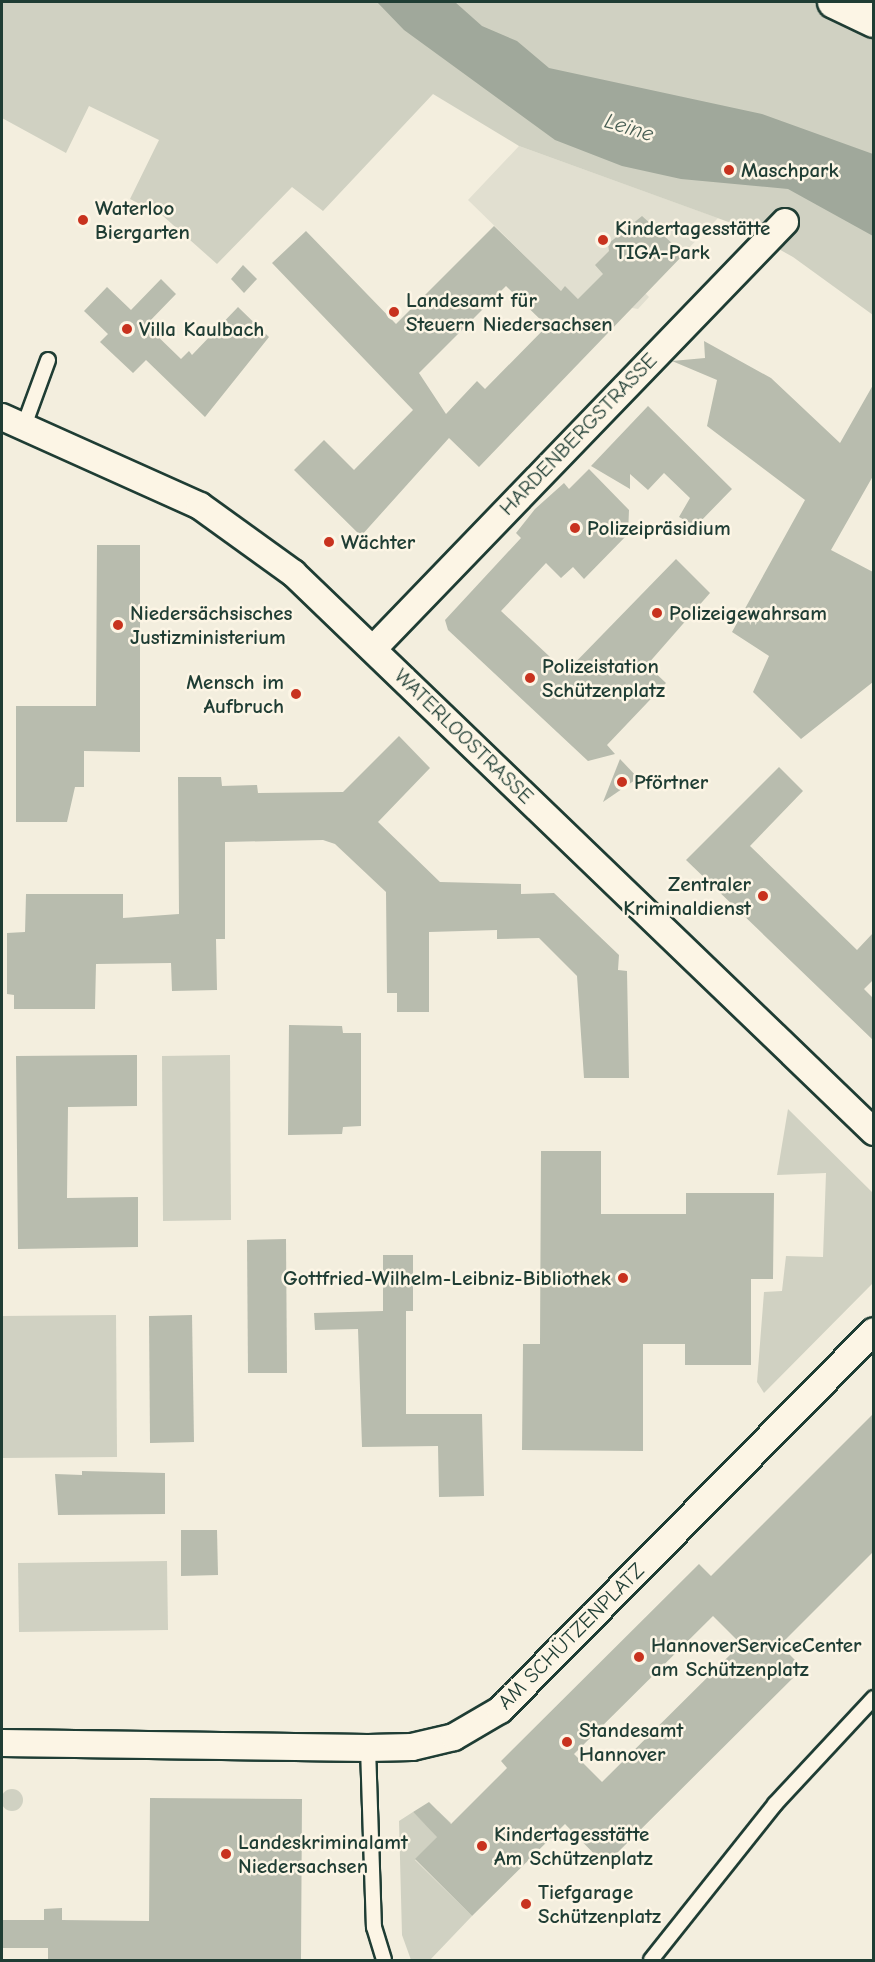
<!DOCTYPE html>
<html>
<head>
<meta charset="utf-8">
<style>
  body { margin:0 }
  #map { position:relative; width:875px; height:1962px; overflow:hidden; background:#f3eede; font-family:"Comic Neue",sans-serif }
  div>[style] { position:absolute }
  .built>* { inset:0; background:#e1dfd0 }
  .green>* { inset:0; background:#d0d1c2 }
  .round { border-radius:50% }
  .water>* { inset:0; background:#a0a89b }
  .building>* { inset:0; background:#b8bcae }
  .roads { filter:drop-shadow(2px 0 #1f3d34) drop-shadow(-2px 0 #1f3d34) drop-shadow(0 2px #1f3d34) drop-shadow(0 -2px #1f3d34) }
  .service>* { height:14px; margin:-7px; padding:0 7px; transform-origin:7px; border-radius:7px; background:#fcf5e5 }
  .minor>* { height:26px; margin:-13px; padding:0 13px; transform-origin:13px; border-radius:13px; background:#fcf5e5 }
  .tertiary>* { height:32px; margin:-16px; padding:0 16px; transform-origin:16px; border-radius:16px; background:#fcf5e5 }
  .dots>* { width:16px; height:16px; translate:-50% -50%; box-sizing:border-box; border:3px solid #fcf5e5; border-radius:50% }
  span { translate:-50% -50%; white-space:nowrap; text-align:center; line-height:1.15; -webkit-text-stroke:5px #fcf5e5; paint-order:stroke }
  .poi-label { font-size:21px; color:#1f3d34; font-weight:700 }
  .left { translate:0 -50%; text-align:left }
  .right { translate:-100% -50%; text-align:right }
  .street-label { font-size:21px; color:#1f3d34 }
  .water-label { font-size:22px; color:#465d53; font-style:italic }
  .frame { position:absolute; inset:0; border:3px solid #1f3d34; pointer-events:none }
</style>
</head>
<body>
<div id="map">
  <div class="built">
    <div style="clip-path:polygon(519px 146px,718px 218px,645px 293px,649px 297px,638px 309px,578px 299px,565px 287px,561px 291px,468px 200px)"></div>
  </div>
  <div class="green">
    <div style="clip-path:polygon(2px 2px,873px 2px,873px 315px,793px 257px,734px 224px,519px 146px,433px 94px,323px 211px,292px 187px,217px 264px,163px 216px,130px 199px,159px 140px,89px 106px,66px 153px,2px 118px)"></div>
    <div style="clip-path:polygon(230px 1055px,231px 1220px,163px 1221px,162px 1056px)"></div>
    <div style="clip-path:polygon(788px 1109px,873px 1193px,873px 1283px,764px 1393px,757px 1382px,764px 1292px,782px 1291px,786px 1256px,823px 1257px,826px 1173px,777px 1175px)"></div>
    <div style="clip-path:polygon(116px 1315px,117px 1457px,2px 1458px,2px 1316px)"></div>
    <div style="clip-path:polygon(167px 1561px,168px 1630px,19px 1632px,18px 1563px)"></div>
    <div class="round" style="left:1px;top:1789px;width:22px;height:22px"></div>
    <div style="clip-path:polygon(438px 1811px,451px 1823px,415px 1860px,472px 1916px,430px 1960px,411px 1960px,402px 1935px,399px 1821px,413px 1812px,425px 1824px)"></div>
  </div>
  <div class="water">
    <div style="clip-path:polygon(377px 2px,455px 2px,482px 26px,517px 41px,549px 68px,762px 114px,873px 154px,873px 236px,788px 189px,681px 179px,622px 166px,555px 140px,404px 30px)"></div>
  </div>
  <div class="building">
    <div style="clip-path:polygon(evenodd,642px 216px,684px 254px,479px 467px,449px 438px,361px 536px,294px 470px,324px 440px,354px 470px,413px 410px,272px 263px,306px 231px,396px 324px,494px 226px,561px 291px,565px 286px,578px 299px,603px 274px,595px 265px,609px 251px,608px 244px,642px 216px,506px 286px,547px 326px,485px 389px,477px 381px,446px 414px,419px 373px,506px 286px)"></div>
    <div style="clip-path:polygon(243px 265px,257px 279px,244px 293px,231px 279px)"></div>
    <div style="clip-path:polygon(161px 279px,176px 294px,146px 325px,181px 359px,189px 351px,192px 355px,238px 307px,269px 337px,205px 417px,146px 360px,133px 373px,100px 342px,108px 334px,84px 311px,107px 287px,131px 310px)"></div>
    <div style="clip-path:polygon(704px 341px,771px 378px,840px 443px,873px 385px,873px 476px,831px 550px,873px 572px,873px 682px,801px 739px,753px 692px,769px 656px,732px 632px,805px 500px,707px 426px,717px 380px,672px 361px,705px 358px)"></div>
    <div style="clip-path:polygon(648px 406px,732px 489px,696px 526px,679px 517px,690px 498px,664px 473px,648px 490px,630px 474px,630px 489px,591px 466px)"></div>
    <div style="clip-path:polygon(589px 469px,629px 510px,628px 534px,584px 579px,573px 567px,561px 578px,546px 563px,501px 611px,566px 672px,676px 559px,710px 593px,647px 665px,666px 683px,607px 745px,615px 754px,588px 761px,448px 630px,445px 620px,521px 538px,516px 533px,535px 509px,564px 483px,569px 489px)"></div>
    <div style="clip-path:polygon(97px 545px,140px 545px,140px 752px,84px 751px,84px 787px,75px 787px,67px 822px,16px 822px,16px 706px,96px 706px)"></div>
    <div style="clip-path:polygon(399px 736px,430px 768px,378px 822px,440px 882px,521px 884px,521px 894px,554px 893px,619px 955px,618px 970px,627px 971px,629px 1078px,584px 1078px,577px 976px,539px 938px,497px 939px,497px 930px,429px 932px,429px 1012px,397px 1012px,397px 993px,387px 993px,386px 892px,335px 844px,323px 840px,225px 842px,225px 939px,216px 939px,217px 990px,172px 991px,171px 963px,96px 964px,95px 1009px,14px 1009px,14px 995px,7px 994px,7px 933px,25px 932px,26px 894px,123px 894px,123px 918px,179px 914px,178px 777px,221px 777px,222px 786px,257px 785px,258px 793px,343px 792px)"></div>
    <div style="clip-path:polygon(620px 759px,638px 778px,603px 802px)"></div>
    <div style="clip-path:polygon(779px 767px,803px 791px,750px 846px,857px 950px,873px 933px,873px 980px,864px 989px,873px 998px,873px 1040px,686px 860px)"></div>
    <div style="clip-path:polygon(289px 1025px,342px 1026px,343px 1033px,361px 1033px,361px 1126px,343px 1127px,342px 1134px,288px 1135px)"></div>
    <div style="clip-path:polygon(137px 1055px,137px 1106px,68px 1107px,67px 1198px,138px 1197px,138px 1247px,18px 1249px,16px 1056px)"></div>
    <div style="clip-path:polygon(541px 1151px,601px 1151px,601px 1214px,686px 1214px,686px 1193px,774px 1193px,773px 1279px,751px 1279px,751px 1365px,685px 1365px,685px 1344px,643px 1344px,643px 1451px,522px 1450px,523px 1344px,540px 1344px)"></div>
    <div style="clip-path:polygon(286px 1239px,287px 1373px,248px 1373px,247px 1240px)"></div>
    <div style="clip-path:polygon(383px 1255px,413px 1255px,413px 1311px,406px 1311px,406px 1414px,482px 1414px,484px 1496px,439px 1497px,438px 1446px,362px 1447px,358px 1329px,315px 1330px,314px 1313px,383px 1311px)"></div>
    <div style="clip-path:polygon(192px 1315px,194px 1442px,150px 1443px,149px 1316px)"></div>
    <div style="clip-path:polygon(evenodd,873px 1414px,873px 1552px,780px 1645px,803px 1668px,605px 1865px,565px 1824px,472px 1916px,415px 1859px,437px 1837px,413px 1812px,429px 1802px,451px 1824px,507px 1768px,501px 1761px,699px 1564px,711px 1576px,873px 1414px,713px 1616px,741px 1644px,602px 1782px,574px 1754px,713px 1616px)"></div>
    <div style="clip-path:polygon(82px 1471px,165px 1473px,165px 1514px,58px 1515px,55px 1474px,82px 1475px)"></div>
    <div style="clip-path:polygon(181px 1530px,217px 1530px,218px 1575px,181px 1576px)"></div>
    <div style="clip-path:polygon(150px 1798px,302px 1799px,301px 1960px,48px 1960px,48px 1948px,2px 1948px,2px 1920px,44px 1920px,44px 1909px,62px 1908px,62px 1920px,149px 1921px)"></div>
  </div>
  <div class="roads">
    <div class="service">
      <div style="left:25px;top:423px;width:67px;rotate:-69.9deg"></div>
      <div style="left:368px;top:1748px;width:179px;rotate:88.1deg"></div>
      <div style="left:374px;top:1927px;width:34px;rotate:73deg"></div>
      <div style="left:651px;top:1960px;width:199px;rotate:-51.5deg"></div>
      <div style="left:775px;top:1804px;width:145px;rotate:-47deg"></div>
    </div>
    <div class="minor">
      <div style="left:2px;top:417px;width:217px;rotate:24.2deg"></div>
      <div style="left:200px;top:506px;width:115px;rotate:35.8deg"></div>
      <div style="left:293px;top:573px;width:806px;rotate:43.89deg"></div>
      <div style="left:374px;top:648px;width:592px;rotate:-46.03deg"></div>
      <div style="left:2px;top:1743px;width:366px;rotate:0.8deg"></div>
      <div style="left:368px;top:1748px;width:44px;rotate:-1.3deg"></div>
      <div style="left:412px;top:1747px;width:43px;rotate:-13.4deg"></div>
      <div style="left:454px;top:1737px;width:53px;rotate:-30.4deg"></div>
      <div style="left:500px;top:1710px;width:532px;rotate:-45.38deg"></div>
    </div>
    <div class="tertiary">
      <div style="left:834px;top:2px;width:44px;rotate:25.4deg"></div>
    </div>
  </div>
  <div class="dots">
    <div style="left:729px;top:170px;background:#c8321e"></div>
    <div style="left:83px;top:220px;background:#c8321e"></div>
    <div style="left:603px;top:240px;background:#c8321e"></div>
    <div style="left:394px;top:312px;background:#c8321e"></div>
    <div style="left:127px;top:329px;background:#c8321e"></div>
    <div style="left:575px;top:528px;background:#c8321e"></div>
    <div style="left:329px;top:542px;background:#c8321e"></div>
    <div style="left:657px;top:613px;background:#c8321e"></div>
    <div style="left:118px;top:625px;background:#c8321e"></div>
    <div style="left:530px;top:678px;background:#c8321e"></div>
    <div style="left:296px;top:694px;background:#c8321e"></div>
    <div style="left:622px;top:782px;background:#c8321e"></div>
    <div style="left:763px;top:896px;background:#c8321e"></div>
    <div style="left:623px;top:1278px;background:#c8321e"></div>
    <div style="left:639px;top:1657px;background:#c8321e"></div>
    <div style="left:567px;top:1742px;background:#c8321e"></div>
    <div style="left:482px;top:1846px;background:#c8321e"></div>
    <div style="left:226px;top:1854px;background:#c8321e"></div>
    <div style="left:526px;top:1904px;background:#c8321e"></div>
  </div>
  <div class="poi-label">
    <span class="left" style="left:741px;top:170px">Maschpark</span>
    <span class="left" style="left:95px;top:220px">Waterloo<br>Biergarten</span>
    <span class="left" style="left:615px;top:240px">Kindertagesstätte<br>TIGA-Park</span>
    <span class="left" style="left:406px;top:312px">Landesamt für<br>Steuern Niedersachsen</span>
    <span class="left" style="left:139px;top:329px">Villa Kaulbach</span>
    <span class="left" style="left:587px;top:528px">Polizeipräsidium</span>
    <span class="left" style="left:341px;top:542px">Wächter</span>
    <span class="left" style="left:130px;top:625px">Niedersächsisches<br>Justizministerium</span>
    <span class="left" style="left:669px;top:613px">Polizeigewahrsam</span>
    <span class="left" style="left:542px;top:678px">Polizeistation<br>Schützenplatz</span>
    <span class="right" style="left:284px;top:694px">Mensch im<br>Aufbruch</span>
    <span class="left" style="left:634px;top:782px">Pförtner</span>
    <span class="right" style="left:751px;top:896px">Zentraler<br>Kriminaldienst</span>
    <span class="right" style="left:611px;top:1278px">Gottfried-Wilhelm-Leibniz-Bibliothek</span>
    <span class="left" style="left:651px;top:1657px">HannoverServiceCenter<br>am Schützenplatz</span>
    <span class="left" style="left:579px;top:1742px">Standesamt<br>Hannover</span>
    <span class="left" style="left:494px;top:1846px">Kindertagesstätte<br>Am Schützenplatz</span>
    <span class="left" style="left:238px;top:1854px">Landeskriminalamt<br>Niedersachsen</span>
    <span class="left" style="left:538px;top:1904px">Tiefgarage<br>Schützenplatz</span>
  </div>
  <div class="street-label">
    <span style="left:578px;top:434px;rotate:-46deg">HARDENBERGSTRASSE</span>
    <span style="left:464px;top:736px;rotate:44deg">WATERLOOSTRASSE</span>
    <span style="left:571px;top:1636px;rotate:-45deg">AM SCHÜTZENPLATZ</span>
  </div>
  <div class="water-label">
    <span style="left:629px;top:128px;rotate:17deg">Leine</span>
  </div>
  <div class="frame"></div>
</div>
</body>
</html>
